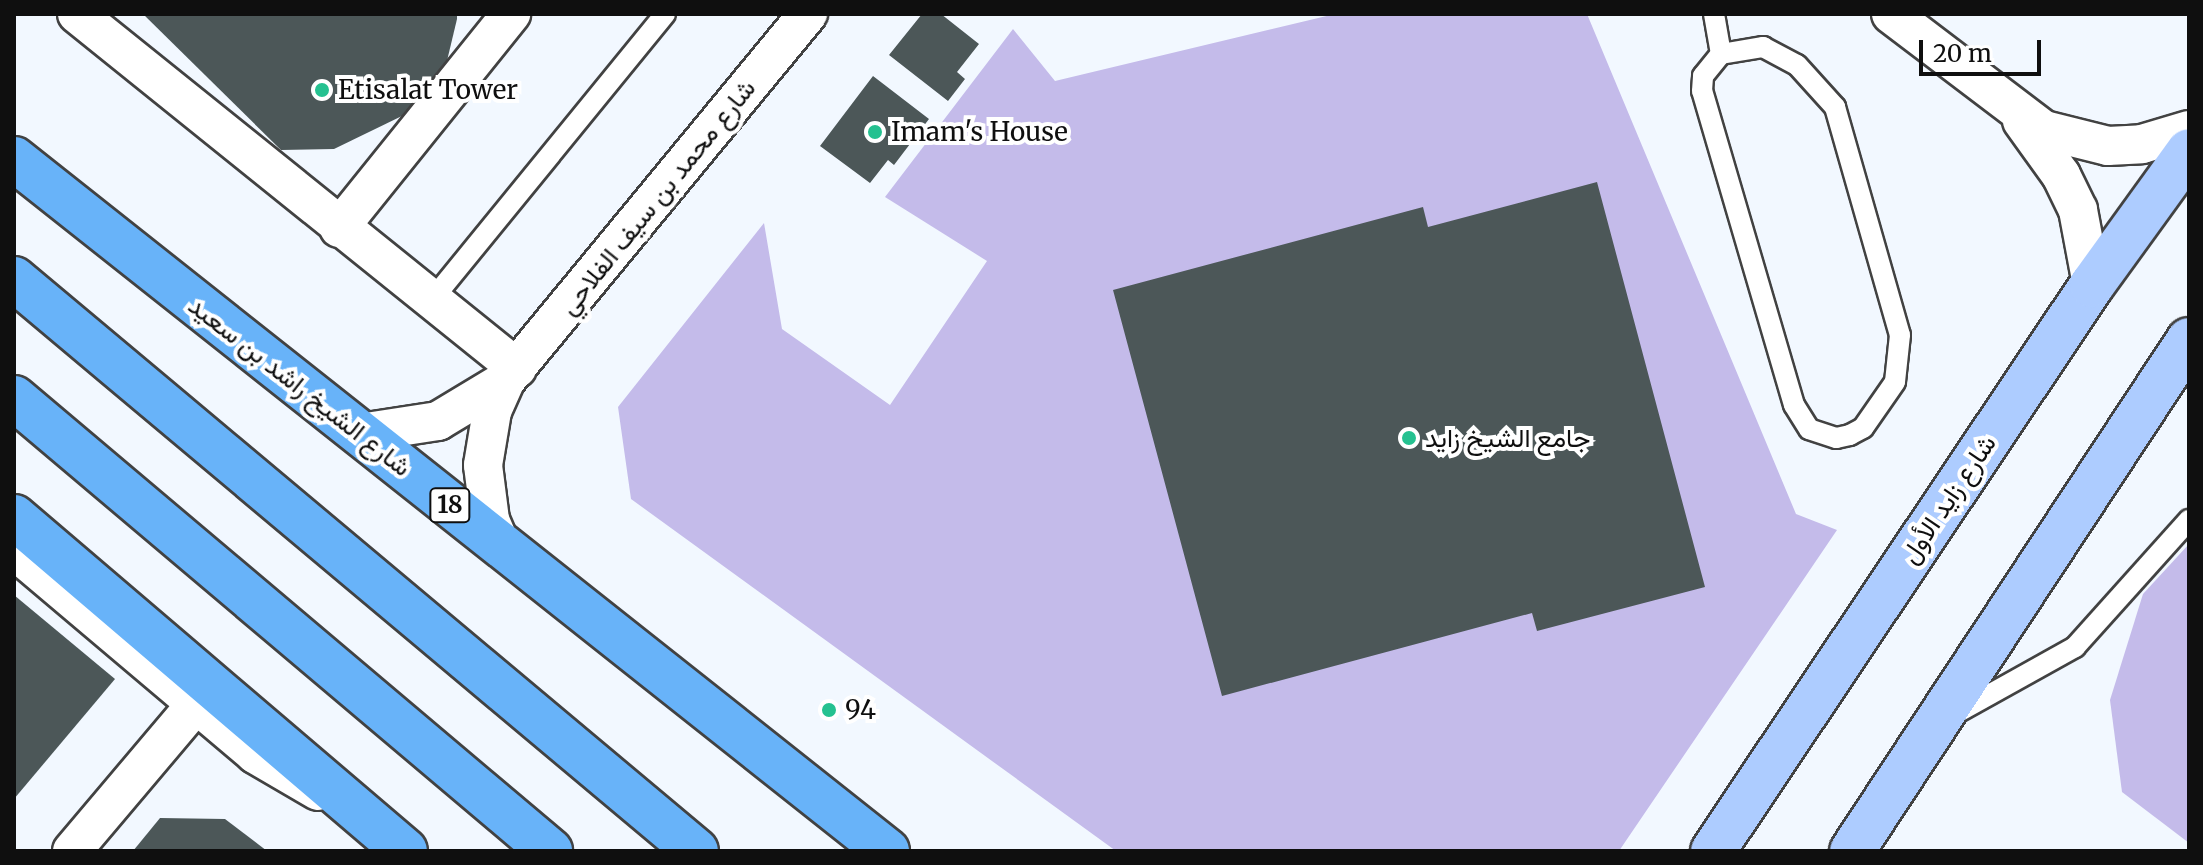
<!DOCTYPE html>
<html>
<head>
<meta charset="utf-8">
<style>
  body { margin:0 }
  #map { position:relative; width:2203px; height:865px; overflow:hidden; background:#f2f8ff; font-family:Merriweather,Vazirmatn,serif }
  div>[style] { position:absolute }
  .green>* { inset:0; background:#c4bbea }
  .building>* { inset:0; background:#4c5758 }
  .roads { filter:drop-shadow(2px 0 #424242) drop-shadow(-2px 0 #424242) drop-shadow(0 2px #424242) drop-shadow(0 -2px #424242) }
  .lane>* { height:20px; margin:-10px; padding:0 10px; transform-origin:10px; border-radius:10px; background:#fff }
  .street>* { height:38px; margin:-19px; padding:0 19px; transform-origin:19px; border-radius:19px; background:#fff }
  .secondary>* { height:44px; margin:-22px; padding:0 22px; transform-origin:22px; border-radius:22px; background:#adccff }
  .primary>* { height:44px; margin:-22px; padding:0 22px; transform-origin:22px; border-radius:22px; background:#68b3f9 }
  .dots>* { width:22px; height:22px; translate:-50% -50%; box-sizing:border-box; border:4px solid #fff; border-radius:50% }
  span { translate:-50% -50%; white-space:nowrap; text-align:center; line-height:1.15; -webkit-text-stroke:8px #fff; paint-order:stroke }
  .shield-label span { padding:2px 6px; background:#fff; border:2px solid; border-radius:6px; -webkit-text-stroke-width:0 }
  .shield-label { font-size:24px; color:#0f0f0f; font-weight:700 }
  .poi-label { font-size:26px; color:#0f0f0f }
  .left { translate:0 -50%; text-align:left }
  .street-label { font-size:26px; color:#0f0f0f }
  .frame { position:absolute; inset:0; border:16px solid #0f0f0f; pointer-events:none }
  .scale { position:absolute; left:1919px; top:40px; width:122px; height:36px; box-sizing:border-box; border:4px solid #0f0f0f; border-top:0; padding-left:10px; font-size:24px; line-height:28px; white-space:nowrap; color:#0f0f0f; -webkit-text-stroke:6px #fff; paint-order:stroke }
</style>
</head>
<body>
<div id="map">
  <div class="green">
    <div style="clip-path:polygon(1335px 14px,1587px 14px,1796px 514px,1837px 530px,1619px 851px,1116px 851px,631px 499px,618px 407px,764px 223px,782px 329px,890px 405px,987px 261px,885px 197px,1013px 29px,1055px 81px)"></div>
    <div style="clip-path:polygon(2189px 544px,2189px 843px,2122px 792px,2110px 700px,2143px 594px)"></div>
  </div>
  <div class="building">
    <div style="clip-path:polygon(143px 14px,457px 14px,457px 19px,446px 65px,404px 115px,334px 149px,281px 150px)"></div>
    <div style="clip-path:polygon(922px 14px,941px 14px,979px 44px,957px 72px,965px 79px,948px 101px,889px 55px)"></div>
    <div style="clip-path:polygon(873px 76px,929px 119px,894px 165px,888px 160px,870px 183px,820px 146px)"></div>
    <div style="clip-path:polygon(1597px 182px,1705px 587px,1537px 631px,1532px 613px,1222px 696px,1113px 290px,1423px 207px,1428px 227px)"></div>
    <div style="clip-path:polygon(14px 595px,115px 679px,14px 799px)"></div>
    <div style="clip-path:polygon(160px 818px,225px 819px,267px 851px,133px 851px)"></div>
  </div>
  <div class="roads">
    <div class="lane">
      <div style="left:1714px;top:14px;width:41px;rotate:80.1deg"></div>
      <div style="left:1763px;top:47px;width:38px;rotate:28deg"></div>
      <div style="left:1797px;top:65px;width:57px;rotate:47.9deg"></div>
      <div style="left:1835px;top:107px;width:237px;rotate:74.1deg"></div>
      <div style="left:1900px;top:335px;width:47px;rotate:96.1deg"></div>
      <div style="left:1895px;top:382px;width:56px;rotate:124.8deg"></div>
      <div style="left:1863px;top:428px;width:15px;rotate:152deg"></div>
      <div style="left:1850px;top:435px;width:14px;rotate:168deg"></div>
      <div style="left:1836px;top:438px;width:28px;rotate:-162deg"></div>
      <div style="left:1809px;top:429px;width:28px;rotate:-122deg"></div>
      <div style="left:1794px;top:405px;width:327px;rotate:-106.3deg"></div>
      <div style="left:1702px;top:91px;width:15px;rotate:-86deg"></div>
      <div style="left:1703px;top:76px;width:28px;rotate:-51deg"></div>
      <div style="left:1721px;top:54px;width:43px;rotate:-9.5deg"></div>
      <div style="left:431px;top:301px;width:370px;rotate:-50.8deg"></div>
      <div style="left:1953px;top:715px;width:140px;rotate:-29.1deg"></div>
      <div style="left:2075px;top:647px;width:171px;rotate:-48.1deg"></div>
    </div>
    <div class="street">
      <div style="left:77px;top:14px;width:565px;rotate:38.82deg"></div>
      <div style="left:1891px;top:14px;width:192px;rotate:37.2deg"></div>
      <div style="left:2044px;top:130px;width:66px;rotate:14deg"></div>
      <div style="left:2108px;top:146px;width:34px;rotate:-3deg"></div>
      <div style="left:2142px;top:144px;width:49px;rotate:-16.6deg"></div>
      <div style="left:2022px;top:121px;width:67px;rotate:54.2deg"></div>
      <div style="left:2061px;top:175px;width:39px;rotate:64deg"></div>
      <div style="left:2078px;top:210px;width:76px;rotate:79.4deg"></div>
      <div style="left:339px;top:228px;width:275px;rotate:-51.2deg"></div>
      <div style="left:360px;top:433px;width:79px;rotate:-8.7deg"></div>
      <div style="left:438px;top:421px;width:79px;rotate:-31.1deg"></div>
      <div style="left:506px;top:380px;width:475px;rotate:-50.5deg"></div>
      <div style="left:501px;top:546px;width:28px;rotate:-113deg"></div>
      <div style="left:490px;top:520px;width:55px;rotate:-97.3deg"></div>
      <div style="left:483px;top:465px;width:55px;rotate:-80.5deg"></div>
      <div style="left:492px;top:411px;width:34px;rotate:-66deg"></div>
      <div style="left:14px;top:550px;width:316px;rotate:40.2deg"></div>
      <div style="left:255px;top:754px;width:73px;rotate:30.4deg"></div>
      <div style="left:72px;top:851px;width:194px;rotate:-49.8deg"></div>
    </div>
    <div class="secondary">
      <div style="left:1713px;top:851px;width:681px;rotate:-56.19deg"></div>
      <div style="left:2092px;top:285px;width:165px;rotate:-54.1deg"></div>
      <div style="left:1852px;top:851px;width:612px;rotate:-56.6deg"></div>
    </div>
    <div class="primary">
      <div style="left:14px;top:159px;width:1114px;rotate:38.4deg"></div>
      <div style="left:14px;top:279px;width:890px;rotate:39.99deg"></div>
      <div style="left:14px;top:398px;width:702px;rotate:40.2deg"></div>
      <div style="left:14px;top:517px;width:514px;rotate:40.5deg"></div>
    </div>
  </div>
  <div class="dots">
    <div style="left:322px;top:90px;background:#25c190"></div>
    <div style="left:875px;top:132px;background:#25c190"></div>
    <div style="left:1409px;top:438px;background:#25c190"></div>
    <div style="left:829px;top:710px;background:#25c190"></div>
  </div>
  <div class="shield-label">
    <span style="left:450px;top:505px">18</span>
  </div>
  <div class="poi-label">
    <span class="left" style="left:338px;top:90px">Etisalat Tower</span>
    <span class="left" style="left:891px;top:132px">Imam's House</span>
    <span class="left" style="left:1425px;top:438px">جامع الشيخ زايد</span>
    <span class="left" style="left:845px;top:710px">94</span>
  </div>
  <div class="street-label">
    <span style="left:657px;top:197px;rotate:-51deg">شارع محمد بن سيف الفلاحي</span>
    <span style="left:300px;top:386px;rotate:38deg">شارع الشيخ راشد بن سعيد</span>
    <span style="left:1948px;top:499px;rotate:-56deg">شارع زايد الأول</span>
  </div>
  <div class="frame"></div>
  <div class="scale">20 m</div>
</div>
</body>
</html>
